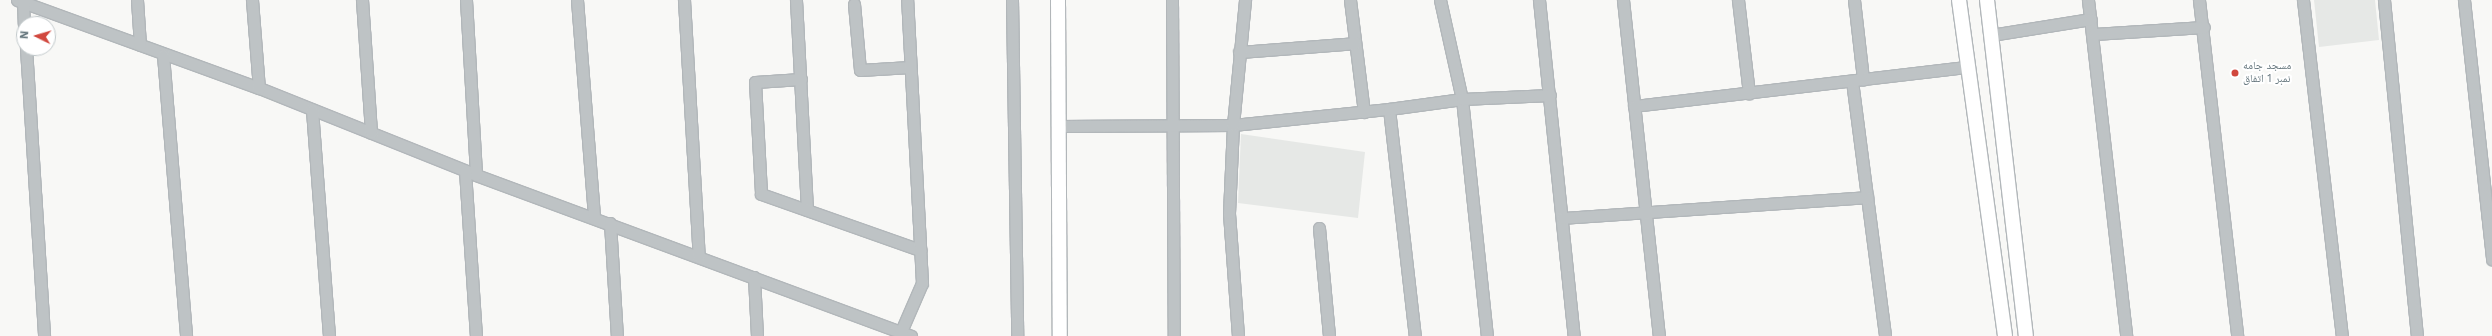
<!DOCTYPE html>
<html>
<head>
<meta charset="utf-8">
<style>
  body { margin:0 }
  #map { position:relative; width:2492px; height:336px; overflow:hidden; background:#f8f8f6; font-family:"Work Sans","Noto Naskh Arabic",sans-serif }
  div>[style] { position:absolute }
  .built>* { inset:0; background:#e6e8e6 }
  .roads { filter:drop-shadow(1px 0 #b2b7ba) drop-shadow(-1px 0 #b2b7ba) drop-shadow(0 1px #b2b7ba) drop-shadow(0 -1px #b2b7ba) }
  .minor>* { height:11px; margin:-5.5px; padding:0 5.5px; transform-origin:5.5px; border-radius:5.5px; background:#bec3c5 }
  .major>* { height:14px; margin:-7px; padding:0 7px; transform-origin:7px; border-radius:7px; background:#fff }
  .dots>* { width:11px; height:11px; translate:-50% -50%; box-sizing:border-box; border:2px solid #fff; border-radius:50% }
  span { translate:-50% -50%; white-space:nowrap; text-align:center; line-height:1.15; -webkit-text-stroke:4px #fff; paint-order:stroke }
  .poi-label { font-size:11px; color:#66777e }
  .left { translate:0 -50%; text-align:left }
  .north { position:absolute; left:16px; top:16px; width:40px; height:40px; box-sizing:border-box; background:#fff; border:1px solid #c2c9cb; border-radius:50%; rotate:275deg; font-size:11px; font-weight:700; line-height:16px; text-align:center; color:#66777e }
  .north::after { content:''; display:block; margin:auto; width:14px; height:18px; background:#d1483e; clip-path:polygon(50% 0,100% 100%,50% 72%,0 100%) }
</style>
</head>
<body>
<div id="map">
  <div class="built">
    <div style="clip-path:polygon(2314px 0,2375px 0,2379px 40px,2319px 47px)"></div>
    <div style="clip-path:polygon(1241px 134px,1365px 152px,1358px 218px,1238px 203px)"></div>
  </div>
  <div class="roads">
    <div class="minor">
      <div style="left:17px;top:0;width:258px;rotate:20deg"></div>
      <div style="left:259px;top:88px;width:234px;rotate:21.8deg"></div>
      <div style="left:476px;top:175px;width:464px;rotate:20.3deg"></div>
      <div style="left:23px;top:0;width:24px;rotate:88deg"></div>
      <div style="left:137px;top:0;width:45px;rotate:86.2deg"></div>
      <div style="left:252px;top:0;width:88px;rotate:85.5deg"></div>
      <div style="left:362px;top:0;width:133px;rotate:86.1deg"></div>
      <div style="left:466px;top:0;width:175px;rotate:86.7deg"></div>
      <div style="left:577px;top:0;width:218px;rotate:85.5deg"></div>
      <div style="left:684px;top:0;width:257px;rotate:86.7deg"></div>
      <div style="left:796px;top:0;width:210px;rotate:87deg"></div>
      <div style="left:1012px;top:0;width:336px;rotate:89.1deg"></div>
      <div style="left:1172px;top:0;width:336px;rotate:89.7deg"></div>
      <div style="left:1350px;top:0;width:113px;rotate:82.9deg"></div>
      <div style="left:1440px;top:0;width:101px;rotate:77.5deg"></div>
      <div style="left:1462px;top:99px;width:238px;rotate:84deg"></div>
      <div style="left:1539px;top:0;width:338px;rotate:84.1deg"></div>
      <div style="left:1623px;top:0;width:338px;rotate:83.9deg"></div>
      <div style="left:1738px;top:0;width:94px;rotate:83.3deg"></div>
      <div style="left:1854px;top:0;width:80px;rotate:83.5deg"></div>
      <div style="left:2088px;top:0;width:338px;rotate:83.5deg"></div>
      <div style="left:2199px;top:0;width:338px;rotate:83.5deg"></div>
      <div style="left:2303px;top:0;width:338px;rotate:83.4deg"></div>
      <div style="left:2384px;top:0;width:338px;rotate:84.4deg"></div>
      <div style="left:2464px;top:0;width:261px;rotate:83.8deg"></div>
      <div style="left:854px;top:4px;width:66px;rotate:84.8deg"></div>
      <div style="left:860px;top:70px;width:50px;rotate:-3.4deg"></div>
      <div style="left:2094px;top:34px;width:110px;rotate:-3.6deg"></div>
      <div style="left:1991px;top:35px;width:101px;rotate:-9.1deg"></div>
      <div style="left:26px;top:48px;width:289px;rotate:86.4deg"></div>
      <div style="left:1239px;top:52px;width:116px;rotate:-4.4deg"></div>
      <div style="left:163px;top:55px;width:282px;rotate:85.3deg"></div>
      <div style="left:801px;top:79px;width:46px;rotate:176.3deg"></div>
      <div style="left:755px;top:82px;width:112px;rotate:86.9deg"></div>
      <div style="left:761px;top:194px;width:169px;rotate:19.4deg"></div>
      <div style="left:1852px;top:81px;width:257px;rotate:82.6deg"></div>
      <div style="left:1634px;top:106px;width:335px;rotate:-6.7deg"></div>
      <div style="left:1389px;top:109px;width:228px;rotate:83.5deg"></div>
      <div style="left:312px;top:110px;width:227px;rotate:85.7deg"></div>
      <div style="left:1060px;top:126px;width:173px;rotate:-0.3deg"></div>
      <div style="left:1233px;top:125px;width:157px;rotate:-5.9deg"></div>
      <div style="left:1389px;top:109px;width:74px;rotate:-7.8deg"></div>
      <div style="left:1462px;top:99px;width:88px;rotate:-2.6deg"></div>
      <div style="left:465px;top:171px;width:165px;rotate:86.2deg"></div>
      <div style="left:1562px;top:218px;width:306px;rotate:-3.9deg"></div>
      <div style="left:610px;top:223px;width:113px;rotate:86.5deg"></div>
      <div style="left:1319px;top:228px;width:108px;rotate:84.7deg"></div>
      <div style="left:754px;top:277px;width:59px;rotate:87.1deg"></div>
      <div style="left:899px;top:336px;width:58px;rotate:-66.5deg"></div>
      <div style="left:922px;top:283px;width:283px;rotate:-93deg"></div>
      <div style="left:1238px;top:336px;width:123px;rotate:-94.2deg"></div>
      <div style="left:1229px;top:213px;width:88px;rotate:-87.4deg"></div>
      <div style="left:1233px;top:125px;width:126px;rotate:-84.5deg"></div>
    </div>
    <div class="major">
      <div style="left:1058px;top:0;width:336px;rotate:89.7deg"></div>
      <div style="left:1959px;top:0;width:339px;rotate:82.2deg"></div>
      <div style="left:1987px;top:0;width:338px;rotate:83.4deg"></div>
    </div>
  </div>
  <div class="dots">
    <div style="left:2235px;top:73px;background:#d1483e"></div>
  </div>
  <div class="poi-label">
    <span class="left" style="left:2243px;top:73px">مسجد جامه<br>نمبر 1 اتفاق</span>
  </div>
  <div class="north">N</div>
</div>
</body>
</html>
